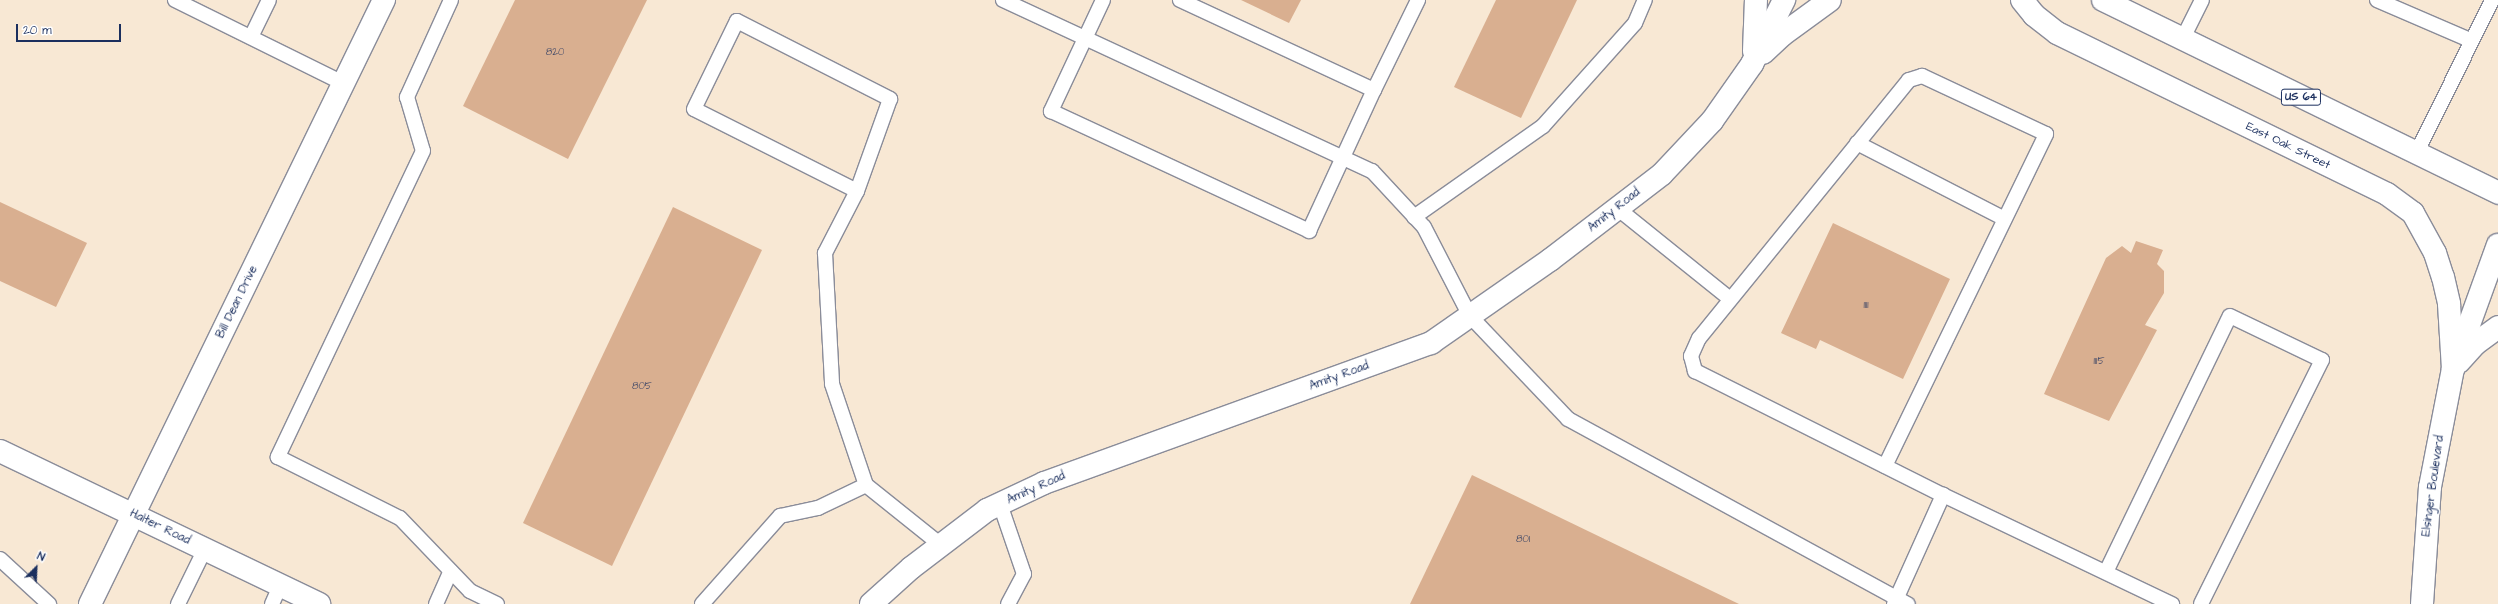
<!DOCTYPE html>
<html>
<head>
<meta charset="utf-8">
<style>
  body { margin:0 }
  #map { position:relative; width:2498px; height:604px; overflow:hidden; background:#f8e8d4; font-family:"Architects Daughter",sans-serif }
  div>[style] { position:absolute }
  .building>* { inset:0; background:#d9af90 }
  .roads { filter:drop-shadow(1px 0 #8a8c99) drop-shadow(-1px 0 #8a8c99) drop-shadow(0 1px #8a8c99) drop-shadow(0 -1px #8a8c99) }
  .lane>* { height:14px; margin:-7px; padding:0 7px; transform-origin:7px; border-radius:7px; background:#fff }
  .street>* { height:22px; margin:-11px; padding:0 11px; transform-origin:11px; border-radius:11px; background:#fff }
  .secondary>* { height:22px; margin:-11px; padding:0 11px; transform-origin:11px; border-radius:11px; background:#fff }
  .highway>* { height:22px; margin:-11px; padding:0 11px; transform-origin:11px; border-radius:11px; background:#fff }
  span { translate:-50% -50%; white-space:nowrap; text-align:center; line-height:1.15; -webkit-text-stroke:3px #fff; paint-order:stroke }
  .number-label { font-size:10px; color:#4a4f6a }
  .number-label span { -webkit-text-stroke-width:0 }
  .shield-label span { padding:1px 3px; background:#fff; border:1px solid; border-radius:3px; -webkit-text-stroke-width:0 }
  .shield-label { font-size:11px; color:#1b2f5e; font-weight:700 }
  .street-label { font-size:12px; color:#1b2f5e }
  .north { position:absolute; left:16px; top:548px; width:40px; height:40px; -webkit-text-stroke:3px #fff; paint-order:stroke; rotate:24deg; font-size:11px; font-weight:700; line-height:16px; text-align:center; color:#1b2f5e }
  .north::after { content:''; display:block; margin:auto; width:14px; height:18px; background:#1b2f5e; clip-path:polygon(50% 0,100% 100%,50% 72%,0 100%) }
  .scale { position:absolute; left:16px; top:24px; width:105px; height:18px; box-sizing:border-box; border:2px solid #1b2f5e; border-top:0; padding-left:5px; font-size:12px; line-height:14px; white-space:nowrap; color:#1b2f5e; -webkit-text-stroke:3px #fff; paint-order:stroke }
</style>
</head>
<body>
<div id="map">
  <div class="building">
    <div style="clip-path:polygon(515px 0,647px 0,568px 159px,463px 106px)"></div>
    <div style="clip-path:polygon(1241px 0,1301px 0,1289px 23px)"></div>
    <div style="clip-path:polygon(1496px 0,1577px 0,1521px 118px,1454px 87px)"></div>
    <div style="clip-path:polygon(0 202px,87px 243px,56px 307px,0 281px)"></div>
    <div style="clip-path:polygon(673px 207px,762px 250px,612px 566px,523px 523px)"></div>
    <div style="clip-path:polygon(1833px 223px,1950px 279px,1903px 379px,1820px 340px,1816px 349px,1781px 333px)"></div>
    <div style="clip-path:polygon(2136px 241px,2163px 250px,2157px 264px,2164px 271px,2164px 293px,2145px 325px,2157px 330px,2109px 421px,2044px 394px,2106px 258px,2122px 246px,2131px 253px)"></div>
    <div style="clip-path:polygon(1472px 475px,1739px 604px,1410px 604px)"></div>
  </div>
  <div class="roads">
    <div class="lane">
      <div style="left:175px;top:0;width:187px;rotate:26.3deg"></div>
      <div style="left:451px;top:0;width:107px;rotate:114.4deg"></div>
      <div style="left:407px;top:97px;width:56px;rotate:73.5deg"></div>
      <div style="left:423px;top:151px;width:339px;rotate:115.4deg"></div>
      <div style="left:278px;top:457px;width:136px;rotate:26.6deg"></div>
      <div style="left:400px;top:518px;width:101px;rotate:46.2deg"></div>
      <div style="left:470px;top:591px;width:30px;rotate:26deg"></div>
      <div style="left:1003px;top:0;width:407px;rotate:24.9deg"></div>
      <div style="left:1372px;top:171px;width:76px;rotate:47.1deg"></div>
      <div style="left:1424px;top:227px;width:100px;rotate:62.7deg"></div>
      <div style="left:1470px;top:316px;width:142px;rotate:46.4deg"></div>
      <div style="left:1568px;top:419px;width:387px;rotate:28.6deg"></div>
      <div style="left:1103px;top:0;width:123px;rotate:115.1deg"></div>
      <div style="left:1051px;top:111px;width:285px;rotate:24.9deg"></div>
      <div style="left:1309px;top:231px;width:155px;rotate:-65.3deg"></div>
      <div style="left:1180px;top:0;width:214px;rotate:24.9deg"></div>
      <div style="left:1374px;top:90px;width:100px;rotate:-63.9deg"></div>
      <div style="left:2377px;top:0;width:103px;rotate:23.3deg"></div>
      <div style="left:251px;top:37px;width:41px;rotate:-64.1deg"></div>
      <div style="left:2183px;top:38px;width:42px;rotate:-63.4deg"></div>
      <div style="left:1857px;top:143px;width:166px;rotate:27.2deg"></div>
      <div style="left:2416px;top:154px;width:172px;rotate:-63.7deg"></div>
      <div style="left:857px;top:191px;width:182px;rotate:-153.3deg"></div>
      <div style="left:694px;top:109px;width:98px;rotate:-64deg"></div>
      <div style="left:737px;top:21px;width:172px;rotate:27deg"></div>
      <div style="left:890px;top:99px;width:98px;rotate:109.7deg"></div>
      <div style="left:857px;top:191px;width:70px;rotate:117.3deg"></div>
      <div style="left:825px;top:253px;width:131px;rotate:86.9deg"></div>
      <div style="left:832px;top:384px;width:107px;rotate:71.4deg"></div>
      <div style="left:1617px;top:208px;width:145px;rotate:38.8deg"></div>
      <div style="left:1414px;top:217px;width:158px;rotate:-35.2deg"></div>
      <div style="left:1543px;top:126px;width:138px;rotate:-48.2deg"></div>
      <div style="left:1635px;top:23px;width:25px;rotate:-67deg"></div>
      <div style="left:1885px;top:466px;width:369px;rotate:-64.1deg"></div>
      <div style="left:2046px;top:134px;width:137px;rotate:-154.9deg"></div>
      <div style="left:1922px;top:76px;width:14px;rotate:163deg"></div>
      <div style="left:1909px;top:80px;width:333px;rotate:129.1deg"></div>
      <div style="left:1699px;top:338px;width:20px;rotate:114deg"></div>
      <div style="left:1691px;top:356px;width:16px;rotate:75deg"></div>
      <div style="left:1695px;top:371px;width:277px;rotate:26.6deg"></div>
      <div style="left:1000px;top:504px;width:74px;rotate:71.1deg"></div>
      <div style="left:1024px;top:574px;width:34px;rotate:118deg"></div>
      <div style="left:0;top:559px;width:67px;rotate:42.6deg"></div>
      <div style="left:2106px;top:572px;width:284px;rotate:-64.2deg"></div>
      <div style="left:2230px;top:316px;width:102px;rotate:25.6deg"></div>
      <div style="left:2322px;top:360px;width:272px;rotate:116.4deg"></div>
      <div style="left:178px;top:604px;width:61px;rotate:-63.9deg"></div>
      <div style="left:272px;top:604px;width:20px;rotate:-66deg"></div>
      <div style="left:436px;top:604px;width:36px;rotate:-66deg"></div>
      <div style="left:702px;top:604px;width:118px;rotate:-48.4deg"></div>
      <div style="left:780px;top:516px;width:39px;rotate:-12deg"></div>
      <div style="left:818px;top:508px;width:53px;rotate:-25.6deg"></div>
      <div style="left:866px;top:485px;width:96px;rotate:38.7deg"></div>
      <div style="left:1894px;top:604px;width:120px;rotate:-65.8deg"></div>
      <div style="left:1943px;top:495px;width:254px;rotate:25.5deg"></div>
    </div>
    <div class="street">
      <div style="left:0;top:451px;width:354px;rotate:25.6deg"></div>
      <div style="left:90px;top:604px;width:672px;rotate:-64.05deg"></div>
    </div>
    <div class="secondary">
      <div style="left:2022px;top:0;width:19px;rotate:51deg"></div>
      <div style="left:2034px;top:15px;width:29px;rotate:38deg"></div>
      <div style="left:2057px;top:33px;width:367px;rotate:26deg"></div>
      <div style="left:2387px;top:194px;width:32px;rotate:36deg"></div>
      <div style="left:2413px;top:213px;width:46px;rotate:61.2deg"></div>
      <div style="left:2435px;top:253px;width:25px;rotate:72deg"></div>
      <div style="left:2443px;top:277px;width:28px;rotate:77deg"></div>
      <div style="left:2449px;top:304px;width:65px;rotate:86.5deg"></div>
      <div style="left:1754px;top:51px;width:51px;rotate:-87.8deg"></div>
      <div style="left:1763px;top:53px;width:26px;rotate:-43deg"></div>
      <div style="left:1782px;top:35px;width:59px;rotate:-36.1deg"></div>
      <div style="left:2459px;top:362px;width:24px;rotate:-48deg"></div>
      <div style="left:2475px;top:344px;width:29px;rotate:-36deg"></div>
      <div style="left:871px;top:604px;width:54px;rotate:-42deg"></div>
      <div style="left:911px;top:568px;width:96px;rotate:-37.3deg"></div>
      <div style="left:987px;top:510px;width:63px;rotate:-25.3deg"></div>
      <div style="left:1044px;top:483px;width:412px;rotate:-19.9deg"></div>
      <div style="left:1431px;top:343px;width:145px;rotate:-34.9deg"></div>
      <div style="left:1550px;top:260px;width:141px;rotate:-37.5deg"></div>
      <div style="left:1662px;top:174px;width:73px;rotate:-46.7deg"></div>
      <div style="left:1712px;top:121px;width:70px;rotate:-54.9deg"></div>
      <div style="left:1752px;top:64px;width:72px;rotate:-63.4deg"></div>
      <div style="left:2422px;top:604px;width:117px;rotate:-86.1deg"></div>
      <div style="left:2430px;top:487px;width:120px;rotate:-79deg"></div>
      <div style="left:2453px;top:369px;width:132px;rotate:-70.1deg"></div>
    </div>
    <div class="highway">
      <div style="left:2103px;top:0;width:440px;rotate:26deg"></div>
    </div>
  </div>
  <div class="number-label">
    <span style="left:555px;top:53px">820</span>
    <span style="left:1866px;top:306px">1111</span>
    <span style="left:2099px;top:362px">1115</span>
    <span style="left:642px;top:387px">805</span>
    <span style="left:1523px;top:540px">801</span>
  </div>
  <div class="shield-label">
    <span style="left:2301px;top:97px">US 64</span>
  </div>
  <div class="street-label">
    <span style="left:2288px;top:146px;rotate:26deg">East Oak Street</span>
    <span style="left:1614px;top:210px;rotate:-38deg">Amity Road</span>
    <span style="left:237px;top:302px;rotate:-64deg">Bill Dean Drive</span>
    <span style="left:1339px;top:376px;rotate:-20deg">Amity Road</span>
    <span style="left:2433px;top:486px;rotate:-82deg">Elsinger Boulevard</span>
    <span style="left:1036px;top:488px;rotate:-24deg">Amity Road</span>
    <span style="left:160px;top:527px;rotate:26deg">Halter Road</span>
  </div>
  <div class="north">N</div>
  <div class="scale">20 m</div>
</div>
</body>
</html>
